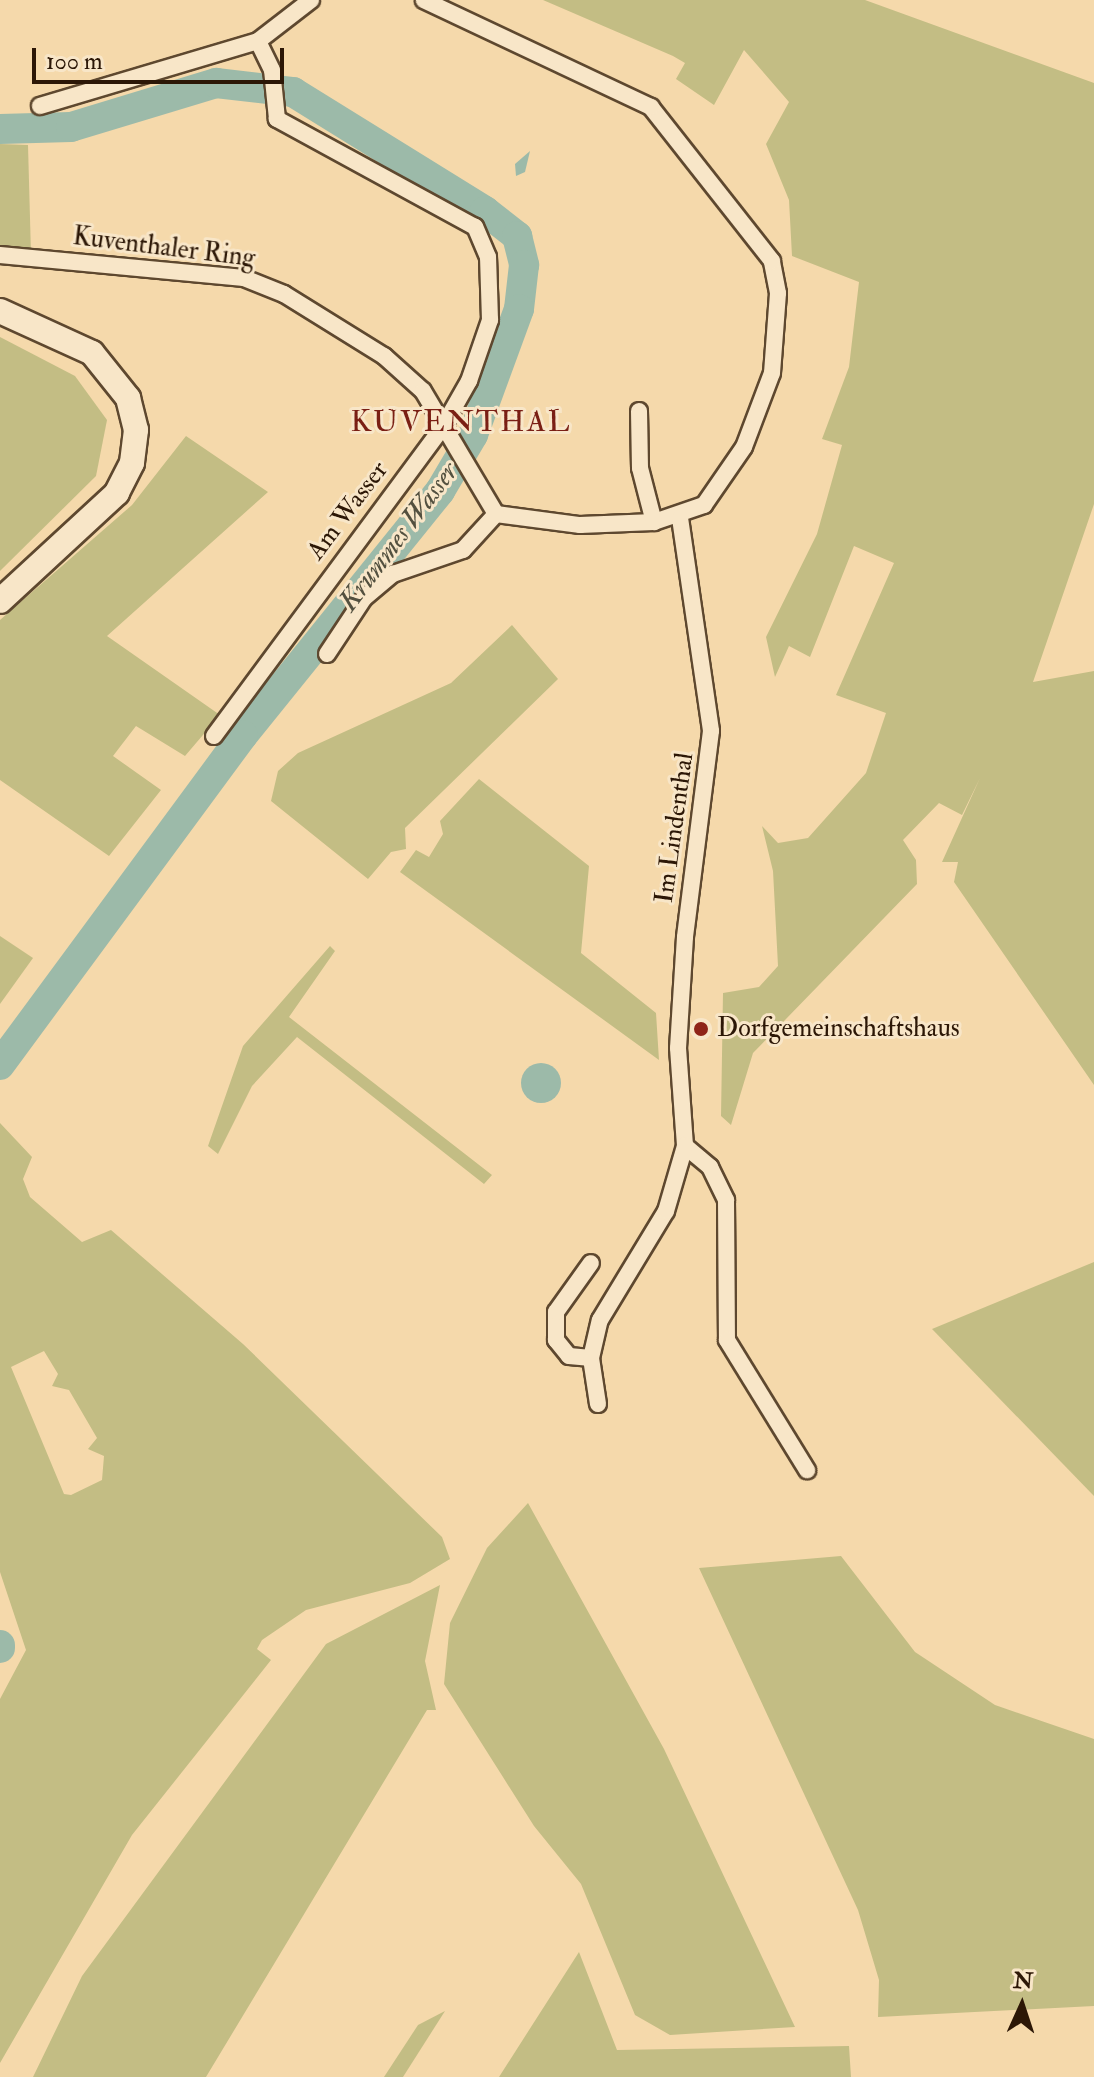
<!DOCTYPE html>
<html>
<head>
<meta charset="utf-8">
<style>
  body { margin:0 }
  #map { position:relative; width:1094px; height:2077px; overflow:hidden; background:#f5d9ab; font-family:"IM FELL Double Pica",serif }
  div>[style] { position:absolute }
  .green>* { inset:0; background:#c3bd84 }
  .water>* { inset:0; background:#9cbaa9 }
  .round { border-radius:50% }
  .river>* { height:30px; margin:-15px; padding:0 15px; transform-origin:15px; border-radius:15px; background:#9cbaa9 }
  .roads { filter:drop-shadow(2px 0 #5e482f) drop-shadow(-2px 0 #5e482f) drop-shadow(0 2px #5e482f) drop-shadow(0 -2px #5e482f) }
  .street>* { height:16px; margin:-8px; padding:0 8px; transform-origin:8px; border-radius:8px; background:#f8e6c8 }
  .secondary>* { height:24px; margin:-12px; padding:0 12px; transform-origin:12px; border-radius:12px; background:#f8e6c8 }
  .dots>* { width:22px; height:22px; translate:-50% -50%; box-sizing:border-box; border:4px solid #f8e6c8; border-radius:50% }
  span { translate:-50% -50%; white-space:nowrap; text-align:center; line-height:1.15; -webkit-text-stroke:6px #f8e6c8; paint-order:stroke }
  .street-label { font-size:26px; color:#2c1706 }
  .poi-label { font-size:26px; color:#2c1706 }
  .left { translate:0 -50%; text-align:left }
  .water-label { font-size:28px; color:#53503f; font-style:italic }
  .quarter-label { font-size:30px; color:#7a1f14; letter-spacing:2px }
  .north { position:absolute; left:982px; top:1965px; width:80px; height:80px; -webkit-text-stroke:6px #f8e6c8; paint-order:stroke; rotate:3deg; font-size:22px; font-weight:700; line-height:32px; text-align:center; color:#2c1706 }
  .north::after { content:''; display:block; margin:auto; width:28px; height:36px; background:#2c1706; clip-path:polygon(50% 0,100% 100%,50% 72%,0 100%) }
  .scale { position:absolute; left:32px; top:48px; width:252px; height:36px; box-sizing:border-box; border:4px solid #2c1706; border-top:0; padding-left:10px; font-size:24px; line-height:28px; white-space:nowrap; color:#2c1706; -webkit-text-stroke:6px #f8e6c8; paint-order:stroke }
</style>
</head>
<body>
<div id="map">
  <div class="green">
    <div style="clip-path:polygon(543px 0,865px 0,1094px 83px,1094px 504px,1033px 682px,1094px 671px,1094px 1085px,954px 882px,958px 862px,942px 862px,980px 778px,962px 815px,939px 803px,903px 840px,916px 860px,917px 884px,753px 1053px,731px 1125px,721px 1116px,723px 993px,759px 987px,778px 966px,773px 871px,762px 826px,778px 843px,808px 838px,866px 773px,886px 713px,836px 695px,894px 563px,854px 546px,810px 657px,789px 646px,775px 677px,766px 637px,817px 534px,842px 445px,822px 439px,849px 367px,859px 282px,792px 256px,789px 200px,766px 144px,789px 102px,744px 50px,714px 105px,676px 79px,685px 63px,673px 56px)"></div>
    <div style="clip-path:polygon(0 144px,28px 145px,31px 255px,0 254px)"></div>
    <div style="clip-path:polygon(0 337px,75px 376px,107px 420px,96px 476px,0 571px)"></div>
    <div style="clip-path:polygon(186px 436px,268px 492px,107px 636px,220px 715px,185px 756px,136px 726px,113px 756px,161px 790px,109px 856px,0 780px,0 620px,132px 505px)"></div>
    <div style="clip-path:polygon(512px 625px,558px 679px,405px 828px,406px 849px,391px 852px,368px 879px,271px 801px,278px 771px,298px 753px,451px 683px)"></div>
    <div style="clip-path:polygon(479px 779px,589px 866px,581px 953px,656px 1013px,659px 1060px,400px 872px,416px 850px,429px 857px,443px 834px,440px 821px)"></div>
    <div style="clip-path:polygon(0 936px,33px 958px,0 1004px)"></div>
    <div style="clip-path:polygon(330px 946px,335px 951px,289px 1017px,492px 1175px,484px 1184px,297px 1037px,252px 1086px,218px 1154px,208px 1146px,243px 1046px)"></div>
    <div style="clip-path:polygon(evenodd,0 1123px,32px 1157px,23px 1179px,30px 1197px,82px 1242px,111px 1230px,243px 1344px,442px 1537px,450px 1559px,410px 1583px,306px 1610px,262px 1640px,257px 1649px,271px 1660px,132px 1835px,0 2063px,0 1699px,26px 1650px,0 1572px,0 1123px,44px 1351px,58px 1374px,52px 1386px,69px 1390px,97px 1438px,88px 1449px,104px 1456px,102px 1480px,71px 1495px,64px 1494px,11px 1367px,44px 1351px)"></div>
    <div style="clip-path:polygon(1094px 1262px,1094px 1496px,932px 1329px)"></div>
    <div style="clip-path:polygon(528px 1503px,664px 1749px,795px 2027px,670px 2035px,635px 2015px,581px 1884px,534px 1826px,444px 1684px,450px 1623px,487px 1548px)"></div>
    <div style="clip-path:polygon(841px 1556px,915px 1652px,995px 1705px,1094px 1739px,1094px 2006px,878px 2017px,879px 1980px,858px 1910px,699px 1568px)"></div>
    <div style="clip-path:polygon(440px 1585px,425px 1661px,436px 1710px,427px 1710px,206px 2077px,33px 2077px,82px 1976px,326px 1644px)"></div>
    <div style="clip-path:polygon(579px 1952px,617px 2050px,849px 2046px,851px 2077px,499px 2077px)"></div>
    <div style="clip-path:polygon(445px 2011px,403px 2077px,384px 2077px,418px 2025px)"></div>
  </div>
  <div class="water">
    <div style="clip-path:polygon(530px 151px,525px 172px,516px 176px,515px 164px)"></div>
    <div class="round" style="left:521px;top:1063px;width:40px;height:40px"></div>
  </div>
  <div class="river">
    <div style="left:0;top:129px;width:71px;rotate:-1.6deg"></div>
    <div style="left:71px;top:127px;width:152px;rotate:-16.9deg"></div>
    <div style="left:216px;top:83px;width:78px;rotate:6.7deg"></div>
    <div style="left:293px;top:92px;width:226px;rotate:31.8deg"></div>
    <div style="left:485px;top:211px;width:41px;rotate:38deg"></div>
    <div style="left:517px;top:236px;width:30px;rotate:76deg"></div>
    <div style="left:524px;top:265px;width:44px;rotate:96.5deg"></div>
    <div style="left:519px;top:309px;width:134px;rotate:110.1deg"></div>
    <div style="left:473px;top:435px;width:65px;rotate:120.5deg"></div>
    <div style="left:440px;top:491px;width:314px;rotate:128.9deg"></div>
    <div style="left:243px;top:735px;width:410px;rotate:126.4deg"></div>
    <div style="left:0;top:1645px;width:3px;rotate:90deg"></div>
  </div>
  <div class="roads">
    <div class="street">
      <div style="left:40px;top:106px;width:227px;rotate:-16.6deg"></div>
      <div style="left:258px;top:41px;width:67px;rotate:-37.7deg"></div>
      <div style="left:0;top:255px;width:245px;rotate:5.4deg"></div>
      <div style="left:244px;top:278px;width:43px;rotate:21.8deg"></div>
      <div style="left:284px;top:294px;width:118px;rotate:31.8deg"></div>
      <div style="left:384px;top:356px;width:52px;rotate:41.9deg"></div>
      <div style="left:423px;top:391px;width:143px;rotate:59.3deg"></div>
      <div style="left:496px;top:514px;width:85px;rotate:7.5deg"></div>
      <div style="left:580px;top:525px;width:74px;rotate:-2.3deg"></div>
      <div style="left:654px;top:522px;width:53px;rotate:-18.8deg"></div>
      <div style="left:704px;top:505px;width:70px;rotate:-55.4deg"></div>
      <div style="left:744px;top:447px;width:79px;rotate:-69.3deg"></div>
      <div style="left:772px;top:373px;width:80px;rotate:-85.7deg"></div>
      <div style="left:778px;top:293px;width:33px;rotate:-101deg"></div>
      <div style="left:772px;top:261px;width:196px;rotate:-128.2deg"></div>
      <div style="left:651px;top:107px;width:251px;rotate:-154.8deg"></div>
      <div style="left:639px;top:411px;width:57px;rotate:89deg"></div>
      <div style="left:640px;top:468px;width:56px;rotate:75.5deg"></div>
      <div style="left:680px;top:518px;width:215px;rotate:81.7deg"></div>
      <div style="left:711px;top:731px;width:208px;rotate:97.2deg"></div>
      <div style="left:685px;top:937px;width:111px;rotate:93.6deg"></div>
      <div style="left:678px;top:1048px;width:98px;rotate:85.9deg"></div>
      <div style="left:327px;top:654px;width:67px;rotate:-56.5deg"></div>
      <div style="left:364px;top:598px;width:38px;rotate:-40deg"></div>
      <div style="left:393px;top:574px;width:74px;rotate:-18.9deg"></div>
      <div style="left:463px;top:550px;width:49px;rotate:-47.5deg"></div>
      <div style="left:214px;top:736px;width:387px;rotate:-53.5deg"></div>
      <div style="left:444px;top:425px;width:51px;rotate:-60.4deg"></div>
      <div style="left:469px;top:381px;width:65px;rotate:-71deg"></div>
      <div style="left:490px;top:320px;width:63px;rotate:-91.8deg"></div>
      <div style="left:488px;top:257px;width:33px;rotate:-113deg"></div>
      <div style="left:475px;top:227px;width:226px;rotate:-151.4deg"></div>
      <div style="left:277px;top:119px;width:49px;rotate:-95.8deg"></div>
      <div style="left:272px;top:70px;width:32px;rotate:-116deg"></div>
      <div style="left:685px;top:1146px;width:33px;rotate:40deg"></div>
      <div style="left:710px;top:1167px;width:37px;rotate:64deg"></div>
      <div style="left:726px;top:1200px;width:140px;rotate:89.6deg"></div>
      <div style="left:727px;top:1340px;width:153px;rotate:58.4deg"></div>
      <div style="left:591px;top:1358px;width:22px;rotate:-175deg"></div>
      <div style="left:569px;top:1356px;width:21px;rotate:-129deg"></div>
      <div style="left:556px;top:1340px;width:28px;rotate:-90deg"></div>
      <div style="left:556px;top:1312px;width:60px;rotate:-54.5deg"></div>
      <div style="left:598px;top:1404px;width:47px;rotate:-98.7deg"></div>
      <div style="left:591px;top:1358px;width:39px;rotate:-77deg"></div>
      <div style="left:600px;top:1320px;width:127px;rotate:-58.8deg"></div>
      <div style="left:666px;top:1211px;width:68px;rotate:-73.7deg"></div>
    </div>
    <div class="secondary">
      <div style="left:0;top:311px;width:101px;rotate:24.5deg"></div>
      <div style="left:92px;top:353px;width:58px;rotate:51.3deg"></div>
      <div style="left:128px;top:398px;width:33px;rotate:76deg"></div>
      <div style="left:136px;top:430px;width:33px;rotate:97deg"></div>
      <div style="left:132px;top:463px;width:34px;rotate:117deg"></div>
      <div style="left:117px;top:493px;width:159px;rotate:137.3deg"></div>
    </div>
  </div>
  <div class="dots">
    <div style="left:701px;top:1029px;background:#8f2418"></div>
  </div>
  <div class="street-label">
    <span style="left:164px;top:248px;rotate:7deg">Kuventhaler Ring</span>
    <span style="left:348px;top:511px;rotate:-53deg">Am Wasser</span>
    <span style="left:675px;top:828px;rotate:-82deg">Im Lindenthal</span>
  </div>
  <div class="poi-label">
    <span class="left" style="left:717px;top:1029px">Dorfgemeinschaftshaus</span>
  </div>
  <div class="water-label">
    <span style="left:399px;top:537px;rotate:-53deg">Krummes Wasser</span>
  </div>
  <div class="quarter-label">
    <span style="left:461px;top:422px">KUVENTHAL</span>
  </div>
  <div class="north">N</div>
  <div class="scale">100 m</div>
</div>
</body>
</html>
